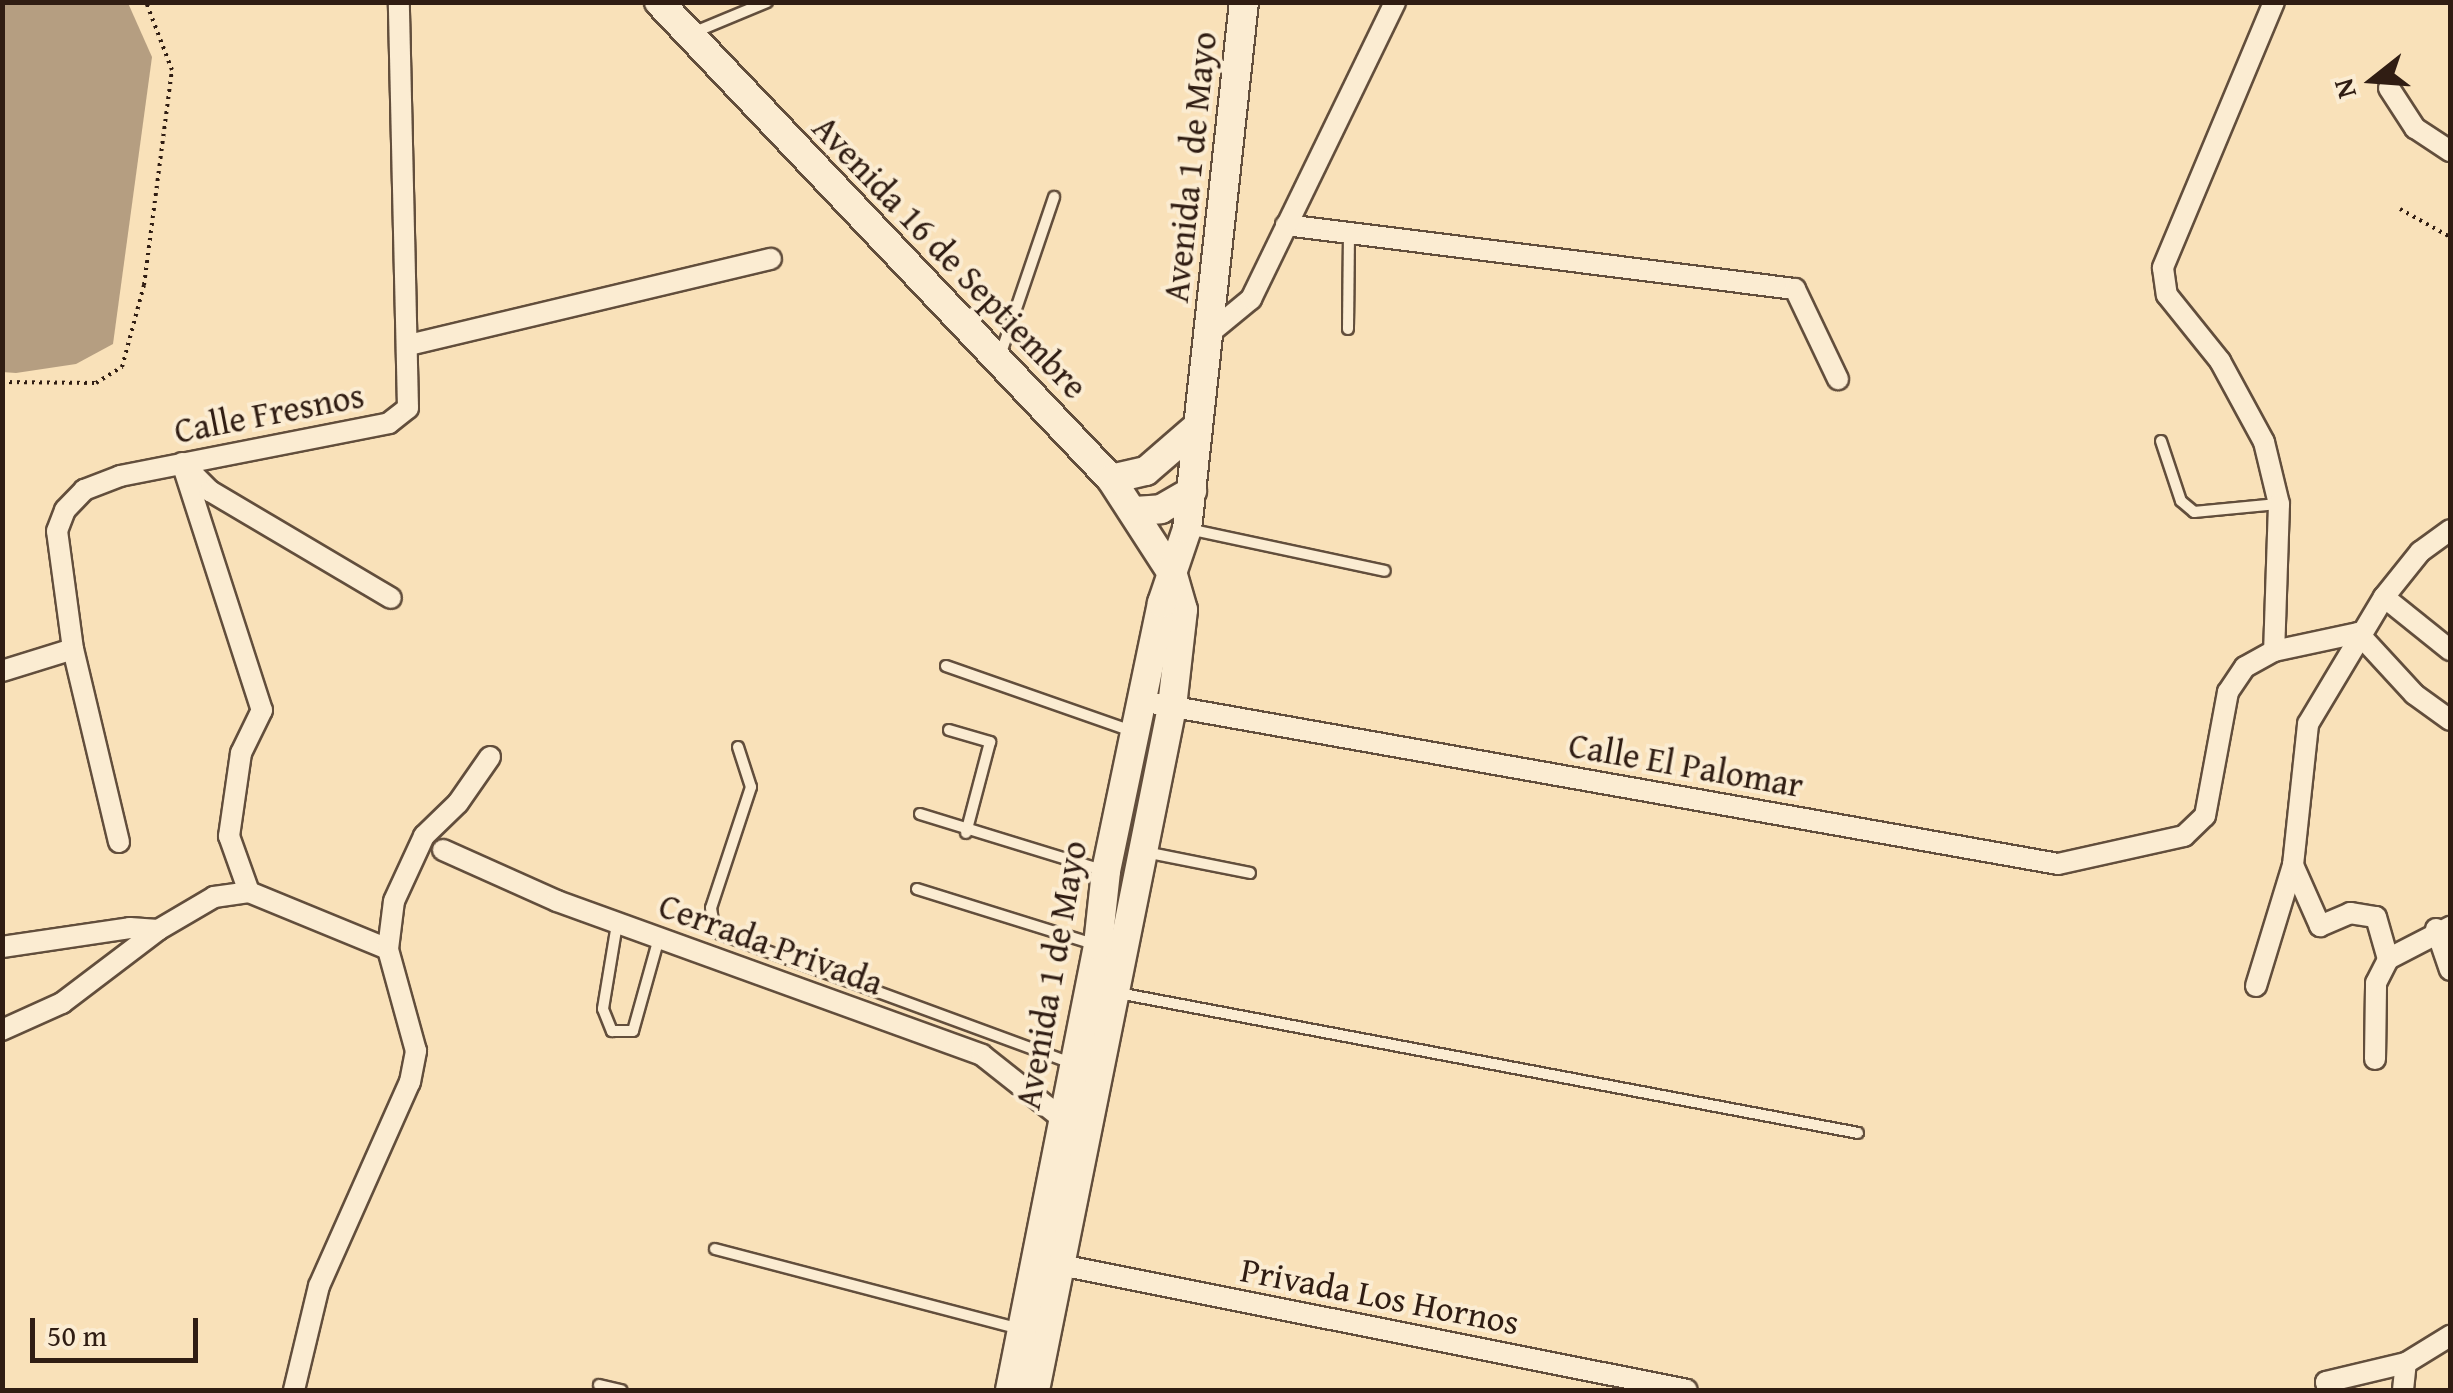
<!DOCTYPE html>
<html>
<head>
<meta charset="utf-8">
<style>
  body { margin:0 }
  #map { position:relative; width:2453px; height:1393px; overflow:hidden; background:#f9e1b9; font-family:"Gentium Book Plus",serif }
  div>[style] { position:absolute }
  .water>* { inset:0; background:#b59e81 }
  .path>* { height:4px; margin-top:-2px; transform-origin:0; background:repeating-linear-gradient(90deg,#301d13 0 2.5px,transparent 0 7.5px) }
  .roads { filter:drop-shadow(2px 0 #624e3c) drop-shadow(-2px 0 #624e3c) drop-shadow(0 2px #624e3c) drop-shadow(0 -2px #624e3c) }
  .lane>* { height:10px; margin:-5px; padding:0 5px; transform-origin:5px; border-radius:5px; background:#fbecd2 }
  .street>* { height:20px; margin:-10px; padding:0 10px; transform-origin:10px; border-radius:10px; background:#fbecd2 }
  .secondary>* { height:28px; margin:-14px; padding:0 14px; transform-origin:14px; border-radius:14px; background:#fbecd2 }
  span { translate:-50% -50%; white-space:nowrap; text-align:center; line-height:1.15; -webkit-text-stroke:8px #fbecd2; paint-order:stroke }
  .street-label { font-size:35px; color:#301d13 }
  .frame { position:absolute; inset:0; border:5px solid #301d13; pointer-events:none }
  .north { position:absolute; left:2323px; top:30px; width:100px; height:100px; -webkit-text-stroke:8px #fbecd2; paint-order:stroke; rotate:253deg; font-size:28px; font-weight:700; line-height:40px; text-align:center; color:#301d13 }
  .north::after { content:''; display:block; margin:auto; width:35px; height:45px; background:#301d13; clip-path:polygon(50% 0,100% 100%,50% 72%,0 100%) }
  .scale { position:absolute; left:30px; top:1318px; width:168px; height:45px; box-sizing:border-box; border:5px solid #301d13; border-top:0; padding-left:12px; font-size:30px; line-height:35px; white-space:nowrap; color:#301d13; -webkit-text-stroke:8px #fbecd2; paint-order:stroke }
</style>
</head>
<body>
<div id="map">
  <div class="water">
    <div style="clip-path:polygon(2px 3px,128px 3px,152px 57px,113px 344px,76px 364px,16px 373px,2px 372px)"></div>
  </div>
  <div class="path">
    <div style="left:2400px;top:209px;width:57px;rotate:29.2deg"></div>
    <div style="left:2px;top:382px;width:94px;rotate:0.6deg"></div>
    <div style="left:96px;top:383px;width:31px;rotate:-32deg"></div>
    <div style="left:122px;top:367px;width:85px;rotate:-75deg"></div>
    <div style="left:144px;top:285px;width:217px;rotate:-82.6deg"></div>
    <div style="left:172px;top:70px;width:73px;rotate:-110.9deg"></div>
  </div>
  <div class="roads">
    <div class="lane">
      <div style="left:695px;top:32px;width:78px;rotate:-22.6deg"></div>
      <div style="left:1348px;top:329px;width:92px;rotate:-89.4deg"></div>
      <div style="left:1000px;top:356px;width:168px;rotate:-71.2deg"></div>
      <div style="left:2161px;top:441px;width:63px;rotate:71.6deg"></div>
      <div style="left:2181px;top:501px;width:17px;rotate:40deg"></div>
      <div style="left:2194px;top:512px;width:84px;rotate:-5.4deg"></div>
      <div style="left:1188px;top:529px;width:201px;rotate:12deg"></div>
      <div style="left:946px;top:666px;width:199px;rotate:19.3deg"></div>
      <div style="left:949px;top:730px;width:43px;rotate:16.3deg"></div>
      <div style="left:990px;top:742px;width:94px;rotate:104.8deg"></div>
      <div style="left:738px;top:747px;width:42px;rotate:72deg"></div>
      <div style="left:751px;top:787px;width:127px;rotate:108.3deg"></div>
      <div style="left:711px;top:908px;width:24px;rotate:81deg"></div>
      <div style="left:715px;top:932px;width:382px;rotate:20.2deg"></div>
      <div style="left:920px;top:814px;width:194px;rotate:17.1deg"></div>
      <div style="left:1145px;top:852px;width:107px;rotate:11.3deg"></div>
      <div style="left:917px;top:889px;width:189px;rotate:17.3deg"></div>
      <div style="left:617px;top:924px;width:86px;rotate:99.4deg"></div>
      <div style="left:603px;top:1009px;width:24px;rotate:68deg"></div>
      <div style="left:612px;top:1031px;width:21px"></div>
      <div style="left:633px;top:1031px;width:97px;rotate:-74.4deg"></div>
      <div style="left:1118px;top:993px;width:753px;rotate:10.71deg"></div>
      <div style="left:715px;top:1249px;width:316px;rotate:14.7deg"></div>
      <div style="left:599px;top:1385px;width:23px;rotate:13deg"></div>
    </div>
    <div class="street">
      <div style="left:2274px;top:2px;width:288px;rotate:112.7deg"></div>
      <div style="left:2163px;top:268px;width:27px;rotate:82deg"></div>
      <div style="left:2167px;top:295px;width:85px;rotate:51.2deg"></div>
      <div style="left:2220px;top:361px;width:92px;rotate:61.5deg"></div>
      <div style="left:2264px;top:442px;width:64px;rotate:76.4deg"></div>
      <div style="left:2279px;top:504px;width:147px;rotate:91.9deg"></div>
      <div style="left:2389px;top:88px;width:48px;rotate:57deg"></div>
      <div style="left:2415px;top:128px;width:42px;rotate:33.3deg"></div>
      <div style="left:1286px;top:225px;width:513px;rotate:7.17deg"></div>
      <div style="left:1795px;top:289px;width:100px;rotate:64.5deg"></div>
      <div style="left:1211px;top:332px;width:52px;rotate:-39.5deg"></div>
      <div style="left:1251px;top:299px;width:330px;rotate:-64.1deg"></div>
      <div style="left:409px;top:345px;width:372px;rotate:-13.4deg"></div>
      <div style="left:182px;top:463px;width:260px;rotate:72.1deg"></div>
      <div style="left:262px;top:710px;width:48px;rotate:116deg"></div>
      <div style="left:241px;top:753px;width:84px;rotate:98.2deg"></div>
      <div style="left:229px;top:836px;width:59px;rotate:70.3deg"></div>
      <div style="left:187px;top:468px;width:33px;rotate:45deg"></div>
      <div style="left:210px;top:491px;width:210px;rotate:30.6deg"></div>
      <div style="left:2384px;top:597px;width:85px;rotate:38.8deg"></div>
      <div style="left:2px;top:671px;width:74px;rotate:-17.2deg"></div>
      <div style="left:1146px;top:702px;width:926px;rotate:10.07deg"></div>
      <div style="left:2058px;top:864px;width:129px;rotate:-12.5deg"></div>
      <div style="left:2184px;top:836px;width:29px;rotate:-44deg"></div>
      <div style="left:2205px;top:816px;width:126px;rotate:-79.5deg"></div>
      <div style="left:2228px;top:692px;width:30px;rotate:-56deg"></div>
      <div style="left:2245px;top:667px;width:33px;rotate:-29deg"></div>
      <div style="left:2274px;top:651px;width:86px;rotate:-12.1deg"></div>
      <div style="left:2358px;top:633px;width:83px;rotate:47.4deg"></div>
      <div style="left:2414px;top:694px;width:44px;rotate:35.8deg"></div>
      <div style="left:119px;top:842px;width:198px;rotate:-103.4deg"></div>
      <div style="left:73px;top:649px;width:119px;rotate:-97.7deg"></div>
      <div style="left:57px;top:531px;width:22px;rotate:-69deg"></div>
      <div style="left:65px;top:510px;width:28px;rotate:-46deg"></div>
      <div style="left:84px;top:490px;width:39px;rotate:-21deg"></div>
      <div style="left:120px;top:476px;width:274px;rotate:-11.1deg"></div>
      <div style="left:389px;top:423px;width:24px;rotate:-38deg"></div>
      <div style="left:408px;top:408px;width:406px;rotate:-91.3deg"></div>
      <div style="left:443px;top:850px;width:125px;rotate:24.1deg"></div>
      <div style="left:557px;top:901px;width:452px;rotate:19.9deg"></div>
      <div style="left:982px;top:1055px;width:105px;rotate:38.4deg"></div>
      <div style="left:2293px;top:865px;width:67px;rotate:66.1deg"></div>
      <div style="left:2320px;top:926px;width:33px;rotate:-23deg"></div>
      <div style="left:2350px;top:913px;width:26px;rotate:9deg"></div>
      <div style="left:2376px;top:917px;width:44px;rotate:74.1deg"></div>
      <div style="left:2436px;top:929px;width:43px;rotate:71.1deg"></div>
      <div style="left:2px;top:947px;width:129px;rotate:-8.4deg"></div>
      <div style="left:130px;top:928px;width:28px;rotate:4deg"></div>
      <div style="left:2256px;top:986px;width:127px;rotate:-73deg"></div>
      <div style="left:2293px;top:865px;width:142px;rotate:-83.9deg"></div>
      <div style="left:2308px;top:724px;width:148px;rotate:-59.1deg"></div>
      <div style="left:2384px;top:597px;width:58px;rotate:-51.3deg"></div>
      <div style="left:2420px;top:552px;width:37px;rotate:-36deg"></div>
      <div style="left:2px;top:1030px;width:66px;rotate:-24.2deg"></div>
      <div style="left:62px;top:1003px;width:121px;rotate:-37.2deg"></div>
      <div style="left:158px;top:930px;width:65px;rotate:-30.5deg"></div>
      <div style="left:214px;top:897px;width:35px;rotate:-8deg"></div>
      <div style="left:249px;top:892px;width:150px;rotate:22.3deg"></div>
      <div style="left:2375px;top:1059px;width:76px;rotate:-89.2deg"></div>
      <div style="left:2376px;top:983px;width:27px;rotate:-63deg"></div>
      <div style="left:2388px;top:959px;width:70px;rotate:-27.3deg"></div>
      <div style="left:1060px;top:1265px;width:639px;rotate:11.27deg"></div>
      <div style="left:294px;top:1390px;width:107px;rotate:-76.5deg"></div>
      <div style="left:319px;top:1286px;width:223px;rotate:-66deg"></div>
      <div style="left:410px;top:1082px;width:32px;rotate:-79deg"></div>
      <div style="left:416px;top:1051px;width:106px;rotate:-105.4deg"></div>
      <div style="left:388px;top:949px;width:48px;rotate:-82.9deg"></div>
      <div style="left:394px;top:901px;width:72px;rotate:-65.2deg"></div>
      <div style="left:424px;top:836px;width:47px;rotate:-44.1deg"></div>
      <div style="left:458px;top:803px;width:56px;rotate:-55.2deg"></div>
      <div style="left:2328px;top:1390px;width:8px;rotate:-104deg"></div>
      <div style="left:2326px;top:1382px;width:82px;rotate:-13.4deg"></div>
      <div style="left:2403px;top:1390px;width:27px;rotate:-84deg"></div>
      <div style="left:2406px;top:1363px;width:52px;rotate:-31.5deg"></div>
    </div>
    <div class="secondary">
      <div style="left:659px;top:2px;width:657px;rotate:46.54deg"></div>
      <div style="left:1111px;top:479px;width:114px;rotate:57.1deg"></div>
      <div style="left:1173px;top:575px;width:36px;rotate:74deg"></div>
      <div style="left:1183px;top:610px;width:98px;rotate:96.5deg"></div>
      <div style="left:1172px;top:707px;width:697px;rotate:101.34deg"></div>
      <div style="left:1111px;top:479px;width:36px;rotate:-13deg"></div>
      <div style="left:1146px;top:471px;width:67px;rotate:-40.8deg"></div>
      <div style="left:1135px;top:511px;width:26px;rotate:-4deg"></div>
      <div style="left:1161px;top:509px;width:36px;rotate:-30deg"></div>
      <div style="left:1010px;top:1390px;width:454px;rotate:-78.8deg"></div>
      <div style="left:1098px;top:945px;width:74px;rotate:-83.8deg"></div>
      <div style="left:1106px;top:871px;width:274px;rotate:-78.2deg"></div>
      <div style="left:1162px;top:603px;width:78px;rotate:-71.3deg"></div>
      <div style="left:1187px;top:529px;width:530px;rotate:-83.83deg"></div>
    </div>
  </div>
  <div class="street-label">
    <span style="left:1190px;top:167px;rotate:-84deg">Avenida 1 de Mayo</span>
    <span style="left:950px;top:257px;rotate:46deg">Avenida 16 de Septiembre</span>
    <span style="left:269px;top:413px;rotate:-11deg">Calle Fresnos</span>
    <span style="left:1686px;top:765px;rotate:10deg">Calle El Palomar</span>
    <span style="left:771px;top:944px;rotate:20deg">Cerrada Privada</span>
    <span style="left:1051px;top:975px;rotate:-80deg">Avenida 1 de Mayo</span>
    <span style="left:1380px;top:1296px;rotate:11deg">Privada Los Hornos</span>
  </div>
  <div class="frame"></div>
  <div class="north">N</div>
  <div class="scale">50 m</div>
</div>
</body>
</html>
